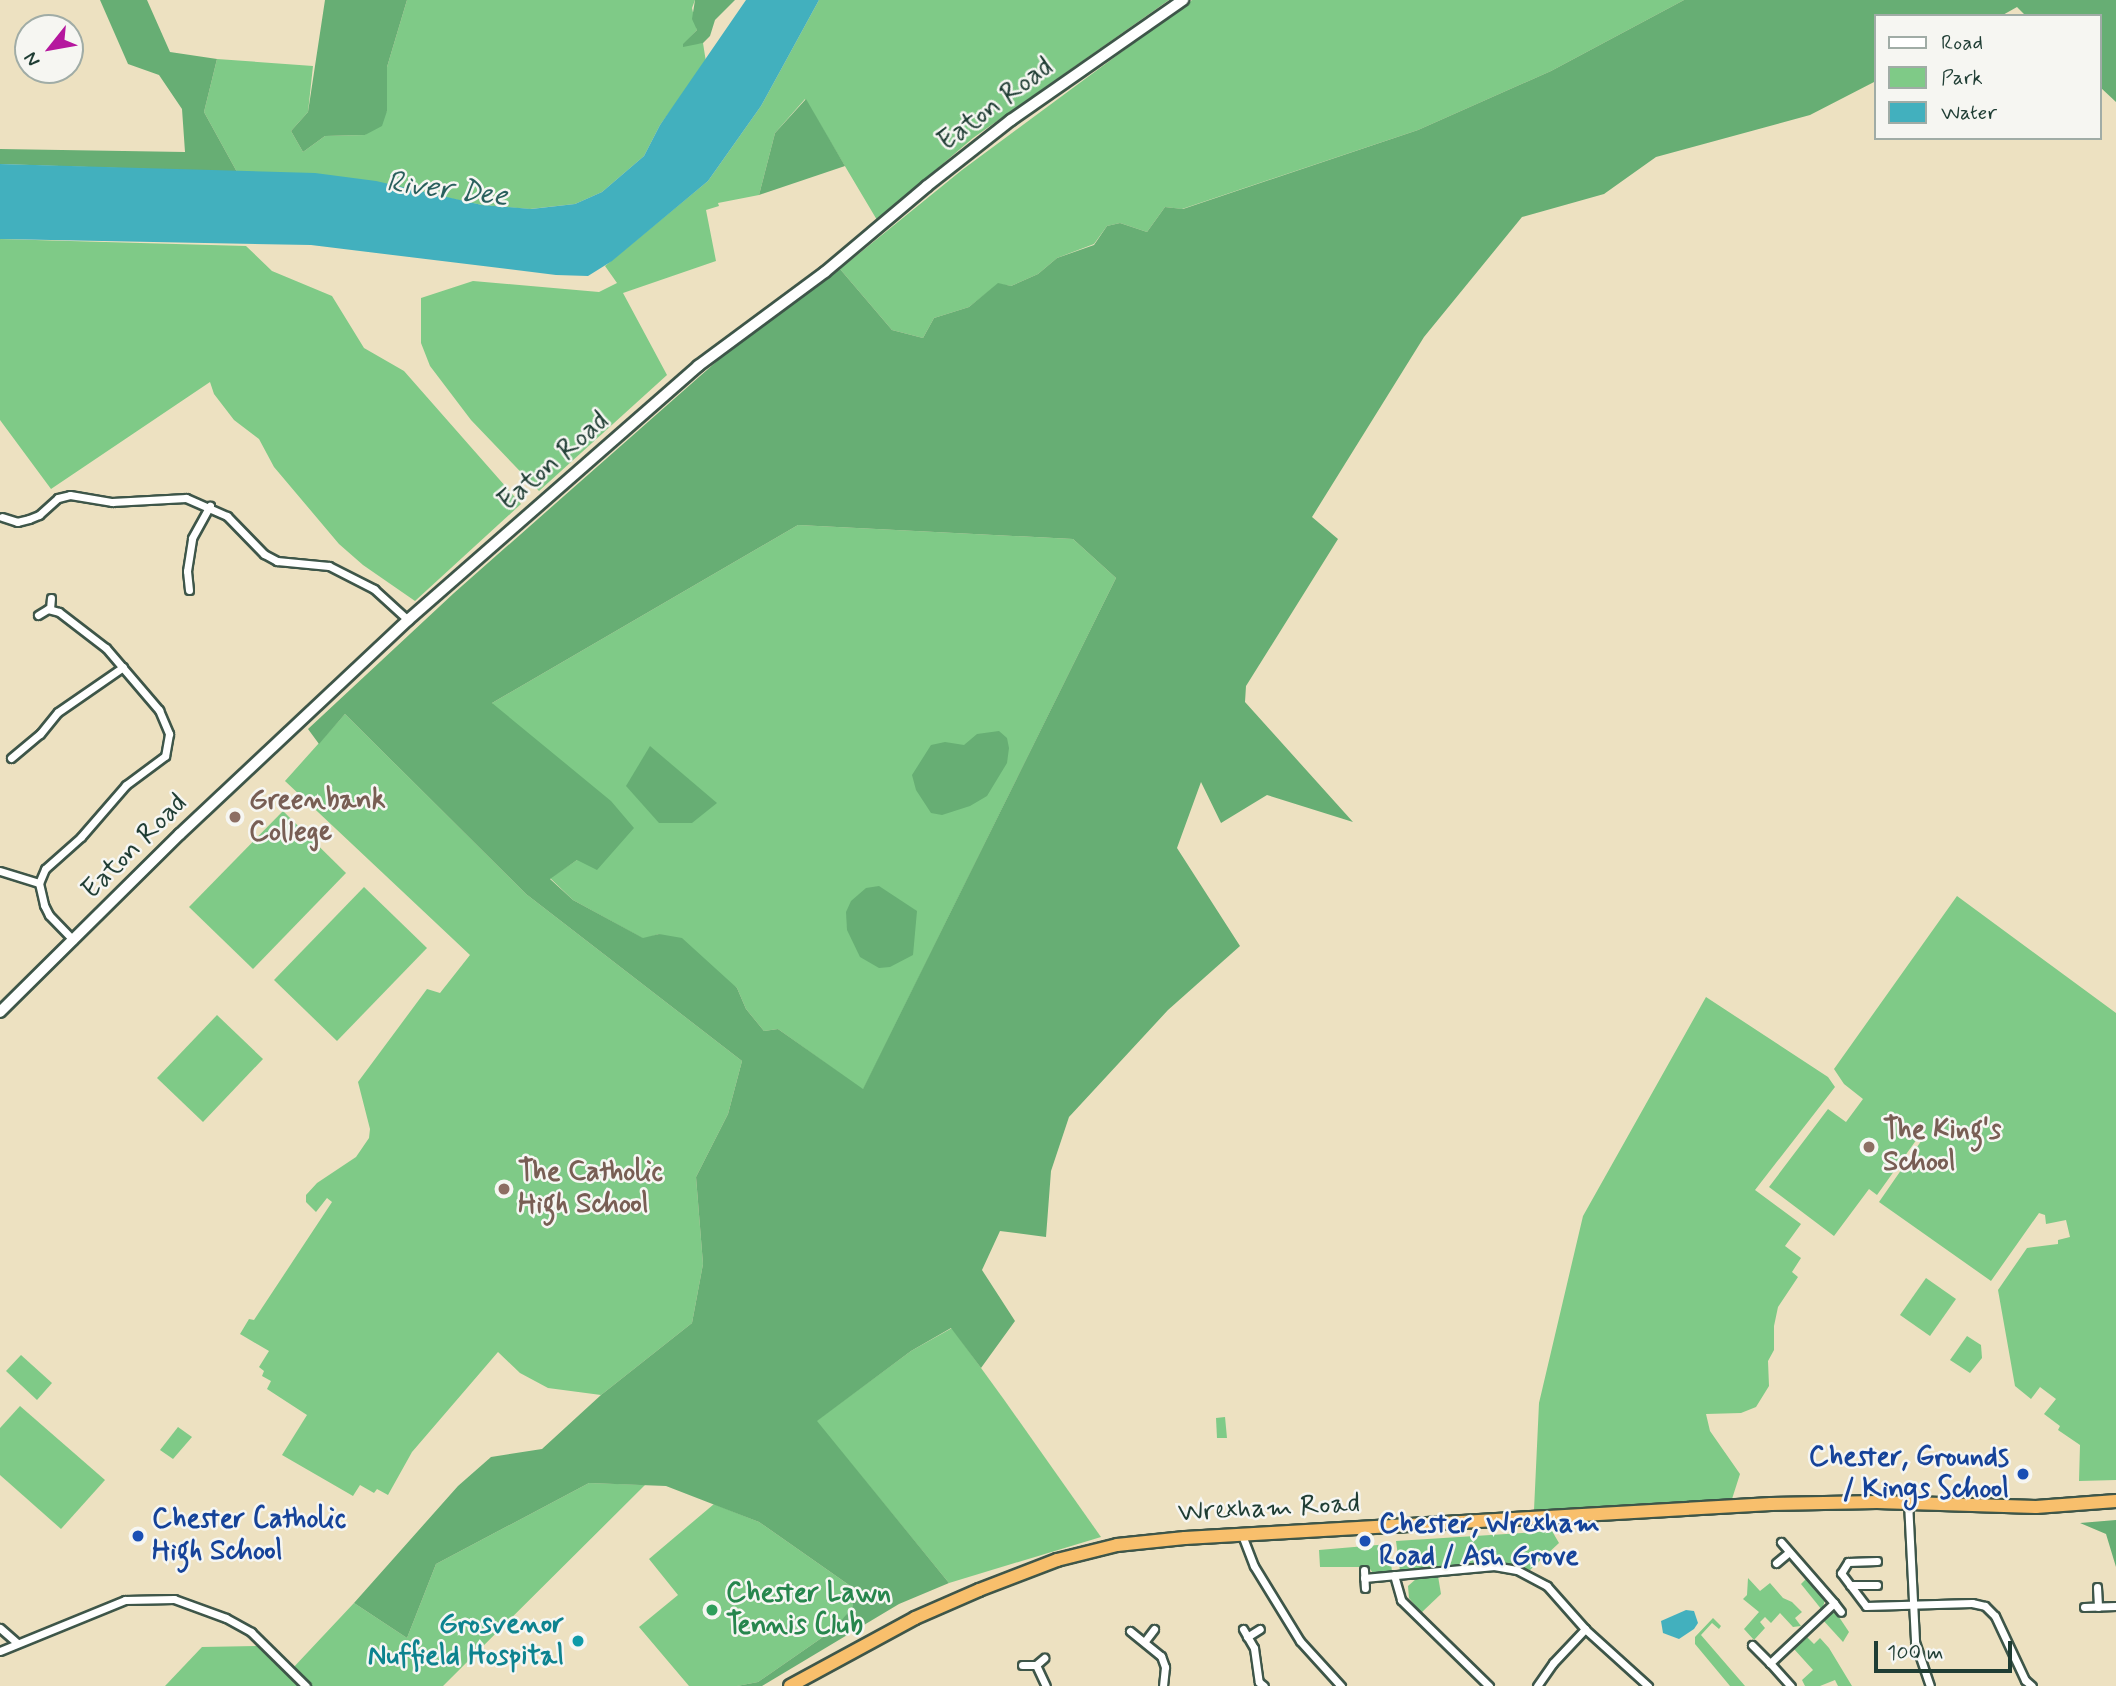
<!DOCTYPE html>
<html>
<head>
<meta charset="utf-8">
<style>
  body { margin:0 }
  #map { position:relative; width:2116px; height:1686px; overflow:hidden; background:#ede1c1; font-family:Mynerve,sans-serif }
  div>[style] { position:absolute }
  .green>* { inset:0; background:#7fca87 }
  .forest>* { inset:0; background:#67ae74 }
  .water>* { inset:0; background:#42b0be }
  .roads { filter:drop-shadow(2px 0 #3e5649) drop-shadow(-2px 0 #3e5649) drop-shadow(0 2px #3e5649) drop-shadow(0 -2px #3e5649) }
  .minor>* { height:7px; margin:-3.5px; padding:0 3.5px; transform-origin:3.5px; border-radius:3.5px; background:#fff }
  .tertiary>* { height:10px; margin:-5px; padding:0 5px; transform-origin:5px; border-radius:5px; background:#fff }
  .trunk>* { height:12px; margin:-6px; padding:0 6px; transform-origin:6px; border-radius:6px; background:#f8bf6c }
  .dots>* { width:19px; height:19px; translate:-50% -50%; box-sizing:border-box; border:4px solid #f6f6f2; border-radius:50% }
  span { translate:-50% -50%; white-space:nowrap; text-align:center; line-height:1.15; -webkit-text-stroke:5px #f6f6f2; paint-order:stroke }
  .street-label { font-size:28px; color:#1f3d34 }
  .education-label { font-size:28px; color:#785e54; font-weight:700 }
  .left { translate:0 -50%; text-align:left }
  .transit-label { font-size:28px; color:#164399; font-weight:700 }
  .right { translate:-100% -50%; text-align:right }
  .leisure-label { font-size:28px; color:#27864d; font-weight:700 }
  .culture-label { font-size:28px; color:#0d838f; font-weight:700 }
  .water-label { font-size:30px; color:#2a605d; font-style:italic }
  .legend { position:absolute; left:1874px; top:14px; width:228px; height:126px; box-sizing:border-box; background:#f6f6f2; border:2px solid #a0aca6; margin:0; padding:9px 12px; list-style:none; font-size:21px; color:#1f3d34 }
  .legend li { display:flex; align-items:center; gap:14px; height:35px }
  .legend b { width:35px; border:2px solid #a0aca6 }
  .north { position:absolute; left:14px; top:14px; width:70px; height:70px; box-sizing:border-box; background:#f6f6f2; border:2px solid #a0aca6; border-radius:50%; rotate:239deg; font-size:19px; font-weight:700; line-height:28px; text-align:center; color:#1f3d34 }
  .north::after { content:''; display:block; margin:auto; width:24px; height:32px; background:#b5179e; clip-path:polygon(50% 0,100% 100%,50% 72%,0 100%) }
  .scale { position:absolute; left:1874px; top:1641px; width:138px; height:32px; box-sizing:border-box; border:4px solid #1f3d34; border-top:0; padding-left:9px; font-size:21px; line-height:24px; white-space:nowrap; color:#1f3d34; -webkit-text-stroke:5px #f6f6f2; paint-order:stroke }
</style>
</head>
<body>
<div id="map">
  <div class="green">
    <div style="clip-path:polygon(407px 0,695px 0,692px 8px,697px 30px,684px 44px,703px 43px,706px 62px,660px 125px,644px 156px,602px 192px,575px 204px,530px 209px,482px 205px,376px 183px,237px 172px,204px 112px,217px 59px,313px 66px,308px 112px,291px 131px,303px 152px,325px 136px,365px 135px,387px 111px,387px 67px)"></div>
    <div style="clip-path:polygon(819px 0,1169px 0,973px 138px,877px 220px,805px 99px,775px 133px,759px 195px,718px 203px,719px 206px,706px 210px,716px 261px,623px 293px,667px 375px,539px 491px,471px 420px,430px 366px,421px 343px,421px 298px,473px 281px,599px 292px,617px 283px,605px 266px,708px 181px,761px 106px)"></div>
    <div style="clip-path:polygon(1192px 0,1684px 0,1551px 71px,1418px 130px,1182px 209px,1165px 207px,1147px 232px,1120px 223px,1107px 226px,1094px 244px,1057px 258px,1038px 274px,1011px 286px,998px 284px,969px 307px,934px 318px,923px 338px,892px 330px,840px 269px,962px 170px)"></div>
    <div style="clip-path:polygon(0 239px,246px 246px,272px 271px,332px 296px,364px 348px,404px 371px,521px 504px,415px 601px,363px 565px,339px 544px,274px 467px,259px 439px,234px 420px,214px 394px,210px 382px,51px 489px,0 420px)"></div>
    <div style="clip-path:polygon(798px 525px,1073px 539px,1116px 578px,863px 1090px,778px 1029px,764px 1031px,746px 1009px,737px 988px,659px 934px,644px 939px,573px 900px,550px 878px,577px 860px,492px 703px)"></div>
    <div style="clip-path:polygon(345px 714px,526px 894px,742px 1061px,728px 1114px,696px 1177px,703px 1264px,692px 1323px,601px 1395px,548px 1388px,520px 1373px,498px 1352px,412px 1452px,388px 1495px,377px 1489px,374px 1493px,360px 1485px,353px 1496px,282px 1455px,307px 1415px,267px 1389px,271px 1381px,262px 1376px,264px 1371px,259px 1367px,269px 1351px,240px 1334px,249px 1319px,254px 1320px,332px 1202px,327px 1198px,316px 1212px,306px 1202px,306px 1195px,317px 1183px,356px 1157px,369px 1138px,370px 1129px,358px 1082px,427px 989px,440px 993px,470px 955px,285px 781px)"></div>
    <div style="clip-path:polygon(283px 811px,346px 873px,253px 969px,189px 907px)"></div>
    <div style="clip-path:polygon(364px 887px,427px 948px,337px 1041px,274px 980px)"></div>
    <div style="clip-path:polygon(1957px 896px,2116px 1013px,2116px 1480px,2079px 1481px,2080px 1445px,2058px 1430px,2060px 1426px,2044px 1414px,2056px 1399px,2040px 1387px,2031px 1399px,2015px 1386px,1998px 1290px,2027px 1248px,2058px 1244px,2058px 1240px,2070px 1237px,2066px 1220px,2046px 1224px,2045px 1215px,2039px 1213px,1991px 1281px,1879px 1202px,1926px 1134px,1922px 1132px,1877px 1195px,1869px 1189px,1834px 1236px,1769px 1187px,1828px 1109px,1846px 1122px,1863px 1099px,1844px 1084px,1834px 1069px)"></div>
    <div style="clip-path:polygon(1706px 997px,1828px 1077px,1835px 1087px,1755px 1190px,1801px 1224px,1785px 1246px,1801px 1258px,1792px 1272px,1798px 1277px,1778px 1307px,1774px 1326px,1774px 1350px,1768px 1361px,1769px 1386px,1756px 1407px,1741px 1413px,1706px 1414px,1710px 1431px,1740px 1474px,1732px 1499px,1534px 1510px,1539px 1403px,1583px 1216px)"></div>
    <div style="clip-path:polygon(217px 1015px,263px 1059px,203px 1122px,157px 1078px)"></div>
    <div style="clip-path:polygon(1926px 1278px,1956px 1299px,1930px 1336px,1900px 1315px)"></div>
    <div style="clip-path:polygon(952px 1328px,1005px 1401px,1101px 1537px,949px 1583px,816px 1421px,911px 1351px)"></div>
    <div style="clip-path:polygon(1967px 1336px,1981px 1345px,1982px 1358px,1970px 1373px,1950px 1360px)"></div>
    <div style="clip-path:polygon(21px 1355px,52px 1383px,37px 1400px,6px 1371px)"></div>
    <div style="clip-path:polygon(20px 1406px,105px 1480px,61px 1529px,0 1475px,0 1428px)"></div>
    <div style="clip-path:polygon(1225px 1417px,1227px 1438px,1217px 1438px,1216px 1418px)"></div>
    <div style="clip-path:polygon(178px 1427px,192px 1437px,173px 1459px,160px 1450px)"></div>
    <div style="clip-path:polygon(589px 1483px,645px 1485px,443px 1686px,310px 1686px,292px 1669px,354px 1603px,407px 1638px,436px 1564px)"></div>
    <div style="clip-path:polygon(714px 1504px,759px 1522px,849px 1585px,854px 1599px,852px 1609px,833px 1630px,758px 1682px,737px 1686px,689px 1686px,639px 1627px,678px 1595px,649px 1559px)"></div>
    <div style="clip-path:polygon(1552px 1531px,1559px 1543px,1530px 1570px,1495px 1563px,1400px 1571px,1396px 1541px)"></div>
    <div style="clip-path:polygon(1389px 1544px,1392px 1572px,1373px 1573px,1370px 1569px,1364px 1567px,1320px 1567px,1319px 1550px)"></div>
    <div style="clip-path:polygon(1438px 1576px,1441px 1594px,1421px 1613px,1409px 1598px,1408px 1586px,1416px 1579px)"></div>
    <div style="clip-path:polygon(1748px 1578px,1760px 1591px,1770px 1583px,1783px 1598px,1792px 1602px,1802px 1612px,1795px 1618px,1801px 1626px,1793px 1627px,1780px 1613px,1771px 1623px,1765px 1617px,1760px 1622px,1765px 1628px,1754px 1640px,1744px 1629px,1759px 1612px,1743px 1599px,1747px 1595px)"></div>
    <div style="clip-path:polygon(1806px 1579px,1825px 1600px,1822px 1610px,1801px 1584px)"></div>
    <div style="clip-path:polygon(1831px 1612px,1837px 1614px,1849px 1632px,1843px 1642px,1822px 1619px)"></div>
    <div style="clip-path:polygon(1713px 1618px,1721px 1626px,1719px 1629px,1712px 1623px,1701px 1635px,1745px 1686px,1730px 1686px,1695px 1644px,1695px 1637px)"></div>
    <div style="clip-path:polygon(1807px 1637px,1814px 1644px,1820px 1638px,1829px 1648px,1852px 1686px,1838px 1686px,1835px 1680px,1820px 1686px,1805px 1686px,1802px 1680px,1813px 1670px,1794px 1649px)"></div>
    <div style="clip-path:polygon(260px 1646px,300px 1686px,165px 1686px,202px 1647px)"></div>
  </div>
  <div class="forest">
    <div style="clip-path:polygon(100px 0,147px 0,170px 52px,217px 59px,204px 112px,237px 172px,0 164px,0 149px,185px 152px,182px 109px,159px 75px,128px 64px)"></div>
    <div style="clip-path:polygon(325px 0,407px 0,387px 67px,387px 111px,382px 126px,365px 135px,325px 136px,303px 152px,291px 131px,308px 112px)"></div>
    <div style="clip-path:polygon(695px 0,735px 0,715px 20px,710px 36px,703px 43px,683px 47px,683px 44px,697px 30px,692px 19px)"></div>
    <div style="clip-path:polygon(evenodd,1684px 0,2116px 0,2116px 102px,2100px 87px,2100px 16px,2026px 16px,2017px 7px,2001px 16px,1876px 16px,1876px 81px,1810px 115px,1656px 157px,1604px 194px,1522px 217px,1424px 337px,1312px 517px,1338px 539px,1246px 686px,1245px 702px,1353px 822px,1267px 795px,1221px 823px,1201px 782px,1177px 848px,1240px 946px,1168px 1010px,1069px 1117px,1051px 1171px,1046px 1237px,1000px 1231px,982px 1270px,1015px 1321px,981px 1368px,951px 1328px,911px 1351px,817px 1421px,949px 1583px,899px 1604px,762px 1686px,737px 1686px,758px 1682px,833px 1630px,852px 1608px,854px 1599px,849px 1585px,759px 1522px,666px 1486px,589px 1483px,436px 1564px,407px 1638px,354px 1603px,458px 1486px,491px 1457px,542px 1449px,601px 1395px,692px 1323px,703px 1264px,696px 1177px,728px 1114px,742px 1061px,526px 894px,345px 714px,319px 744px,308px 729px,454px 593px,733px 347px,840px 269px,892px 330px,923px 338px,934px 318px,969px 307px,998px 283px,1011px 286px,1038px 274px,1057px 258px,1094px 245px,1107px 226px,1120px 223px,1147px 232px,1165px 207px,1183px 209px,1418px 130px,1551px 71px,1684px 0,798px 525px,1073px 539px,1116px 578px,863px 1089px,778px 1029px,764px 1031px,746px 1009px,737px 988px,682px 938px,659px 934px,643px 938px,573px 900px,550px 879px,577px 860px,597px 870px,634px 828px,611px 801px,492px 703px,798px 525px)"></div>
    <div style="clip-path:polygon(806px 99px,845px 166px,759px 195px,775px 133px)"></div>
    <div style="clip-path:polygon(999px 731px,1007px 738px,1009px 748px,1007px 763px,987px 796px,970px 806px,942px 815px,931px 813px,916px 790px,912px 775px,931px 745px,945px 742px,964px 745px,977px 734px)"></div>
    <div style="clip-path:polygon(650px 746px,717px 803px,692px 823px,659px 823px,626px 786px)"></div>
    <div style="clip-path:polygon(879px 886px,917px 911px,913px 955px,890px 967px,879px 968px,860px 957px,847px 930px,846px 912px,851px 901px,866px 888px)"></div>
    <div style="clip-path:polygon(2116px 1520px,2116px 1567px,2106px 1534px,2080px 1523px)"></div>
  </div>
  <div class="water">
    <div style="clip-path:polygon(746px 0,819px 0,761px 106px,708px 181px,612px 261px,588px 276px,556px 275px,311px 245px,0 239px,0 164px,315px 173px,376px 181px,482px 205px,531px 209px,575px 204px,602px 192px,644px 156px,660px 125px)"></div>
    <div style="clip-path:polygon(1686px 1610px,1694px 1611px,1698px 1623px,1694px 1629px,1679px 1639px,1663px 1633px,1661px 1621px)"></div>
  </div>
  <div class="roads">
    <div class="minor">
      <div style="left:2px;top:517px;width:16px;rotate:18deg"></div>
      <div style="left:17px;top:522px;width:12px;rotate:-14deg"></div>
      <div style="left:29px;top:519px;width:11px;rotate:-22deg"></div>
      <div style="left:39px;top:515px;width:25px;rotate:-42deg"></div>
      <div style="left:58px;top:498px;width:12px;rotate:-14deg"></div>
      <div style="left:70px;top:495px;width:43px;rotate:9.5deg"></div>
      <div style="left:112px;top:502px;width:74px;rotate:-3.1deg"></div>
      <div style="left:186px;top:498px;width:45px;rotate:23.7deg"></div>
      <div style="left:227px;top:516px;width:53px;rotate:45.8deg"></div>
      <div style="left:264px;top:554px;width:15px;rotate:28deg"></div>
      <div style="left:277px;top:561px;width:52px;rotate:5.5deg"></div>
      <div style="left:329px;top:566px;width:51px;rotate:27.1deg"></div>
      <div style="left:374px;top:589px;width:46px;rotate:42.4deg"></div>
      <div style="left:189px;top:590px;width:19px;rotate:-96deg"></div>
      <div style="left:187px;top:571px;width:33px;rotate:-81deg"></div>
      <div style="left:192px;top:538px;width:37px;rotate:-61deg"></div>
      <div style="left:50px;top:609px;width:11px;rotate:-85deg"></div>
      <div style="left:38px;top:615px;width:12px;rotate:-31deg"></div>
      <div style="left:48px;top:609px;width:11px;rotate:15deg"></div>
      <div style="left:59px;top:612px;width:59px;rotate:37.5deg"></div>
      <div style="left:106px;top:648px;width:82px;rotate:49.5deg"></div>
      <div style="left:159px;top:710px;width:26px;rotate:67deg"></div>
      <div style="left:169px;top:734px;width:22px;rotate:100deg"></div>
      <div style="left:165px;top:756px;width:49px;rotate:143.4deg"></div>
      <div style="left:126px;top:785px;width:69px;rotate:130.9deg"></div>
      <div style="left:81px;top:837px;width:48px;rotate:138.4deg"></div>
      <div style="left:45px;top:869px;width:15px;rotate:113deg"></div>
      <div style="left:39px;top:883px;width:23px;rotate:77deg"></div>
      <div style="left:44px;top:905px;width:11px;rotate:63deg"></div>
      <div style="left:49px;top:915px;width:35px;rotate:46deg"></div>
      <div style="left:11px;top:758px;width:38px;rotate:-40deg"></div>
      <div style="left:40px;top:734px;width:28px;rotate:-51deg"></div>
      <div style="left:58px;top:712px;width:79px;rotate:-34.7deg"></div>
      <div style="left:0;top:871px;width:41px;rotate:17.1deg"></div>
      <div style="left:1908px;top:1502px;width:140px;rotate:87.1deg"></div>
      <div style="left:1915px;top:1642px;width:46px;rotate:71.2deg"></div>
      <div style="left:1242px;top:1535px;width:33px;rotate:69deg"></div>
      <div style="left:1254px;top:1566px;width:88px;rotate:58.5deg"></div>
      <div style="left:1300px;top:1641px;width:61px;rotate:47.7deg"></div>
      <div style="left:1781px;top:1542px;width:81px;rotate:49deg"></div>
      <div style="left:1834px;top:1603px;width:88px;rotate:136.8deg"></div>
      <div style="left:1770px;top:1663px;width:31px;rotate:48deg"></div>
      <div style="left:1877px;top:1561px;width:29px;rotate:178deg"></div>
      <div style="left:1848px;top:1562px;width:13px;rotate:122deg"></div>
      <div style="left:1841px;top:1573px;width:41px;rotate:52.9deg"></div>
      <div style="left:1866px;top:1606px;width:106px;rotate:-1.6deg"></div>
      <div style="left:1972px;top:1603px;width:13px;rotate:13deg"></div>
      <div style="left:1985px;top:1606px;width:14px;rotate:45deg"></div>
      <div style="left:1995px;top:1616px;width:71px;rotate:64.9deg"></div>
      <div style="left:2025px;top:1680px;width:9px;rotate:41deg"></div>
      <div style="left:1776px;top:1563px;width:17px;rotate:-40deg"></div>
      <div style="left:1364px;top:1570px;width:18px;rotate:87deg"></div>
      <div style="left:1394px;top:1575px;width:26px;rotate:74deg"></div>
      <div style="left:1401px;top:1600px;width:123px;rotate:44.3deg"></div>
      <div style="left:1364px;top:1578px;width:131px;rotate:-5.3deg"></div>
      <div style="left:1494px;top:1566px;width:23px;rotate:10deg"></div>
      <div style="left:1517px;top:1570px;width:34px;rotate:28deg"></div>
      <div style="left:1547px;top:1586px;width:57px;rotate:48.5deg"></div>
      <div style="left:1585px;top:1629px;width:85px;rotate:42.1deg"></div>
      <div style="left:1850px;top:1585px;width:27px"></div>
      <div style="left:2097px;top:1587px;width:20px;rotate:87deg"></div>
      <div style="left:1834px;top:1603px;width:11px;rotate:52deg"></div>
      <div style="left:2084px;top:1607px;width:32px;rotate:-2deg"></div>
      <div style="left:0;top:1628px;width:23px;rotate:41deg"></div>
      <div style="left:1243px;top:1629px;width:22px;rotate:60deg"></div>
      <div style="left:1254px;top:1648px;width:34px;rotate:82deg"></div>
      <div style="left:1259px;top:1682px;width:6px;rotate:39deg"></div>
      <div style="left:1130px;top:1631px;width:40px;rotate:39deg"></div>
      <div style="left:1161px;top:1656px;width:12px;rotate:70deg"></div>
      <div style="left:1165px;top:1667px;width:19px;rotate:96deg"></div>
      <div style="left:1247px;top:1637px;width:15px;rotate:-32deg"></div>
      <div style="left:1145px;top:1641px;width:15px;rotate:-53deg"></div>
      <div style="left:1752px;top:1645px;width:25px;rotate:45deg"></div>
      <div style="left:0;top:1651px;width:135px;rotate:-22.2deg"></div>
      <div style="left:125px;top:1600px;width:49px;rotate:-1.2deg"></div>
      <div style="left:174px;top:1599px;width:55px;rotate:20.1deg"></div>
      <div style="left:226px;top:1618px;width:29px;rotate:29deg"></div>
      <div style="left:251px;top:1632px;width:77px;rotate:44.5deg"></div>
      <div style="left:1022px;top:1665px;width:14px"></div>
      <div style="left:1036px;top:1665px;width:11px;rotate:-41deg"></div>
      <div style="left:1036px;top:1665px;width:23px;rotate:65deg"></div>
      <div style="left:1537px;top:1686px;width:28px;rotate:-55deg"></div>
      <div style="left:1553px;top:1663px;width:47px;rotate:-46.7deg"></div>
    </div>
    <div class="tertiary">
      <div style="left:0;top:1012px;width:253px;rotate:-44.7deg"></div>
      <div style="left:180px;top:834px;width:313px;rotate:-43.2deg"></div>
      <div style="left:408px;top:620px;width:386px;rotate:-41.2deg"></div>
      <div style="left:698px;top:366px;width:158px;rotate:-36.5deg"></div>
      <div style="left:825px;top:272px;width:133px;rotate:-40.1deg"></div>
      <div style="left:927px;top:186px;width:107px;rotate:-38.2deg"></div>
      <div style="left:1011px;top:120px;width:210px;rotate:-34.9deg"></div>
    </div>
    <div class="trunk">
      <div style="left:790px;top:1686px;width:142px;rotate:-28.5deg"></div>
      <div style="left:915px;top:1618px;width:70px;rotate:-23.6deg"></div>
      <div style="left:979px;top:1590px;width:84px;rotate:-21deg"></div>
      <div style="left:1057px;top:1560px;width:62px;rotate:-14deg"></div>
      <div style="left:1117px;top:1545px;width:68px;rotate:-5.9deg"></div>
      <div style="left:1185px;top:1538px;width:587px;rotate:-3.32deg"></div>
      <div style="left:1771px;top:1504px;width:106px;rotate:-1.1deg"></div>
      <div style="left:1877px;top:1502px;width:159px;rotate:1.8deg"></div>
      <div style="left:2036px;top:1507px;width:80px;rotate:-4.3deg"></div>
    </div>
  </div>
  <div class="dots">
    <div style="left:235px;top:817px;background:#8d6e63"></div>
    <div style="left:1869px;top:1147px;background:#8d6e63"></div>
    <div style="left:504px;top:1189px;background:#8d6e63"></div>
    <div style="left:2023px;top:1474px;background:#1a4fb4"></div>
    <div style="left:138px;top:1536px;background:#1a4fb4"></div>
    <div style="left:1365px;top:1541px;background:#1a4fb4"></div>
    <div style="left:712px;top:1610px;background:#2e9e5b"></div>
    <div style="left:578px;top:1641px;background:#0f9aa8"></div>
  </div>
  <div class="street-label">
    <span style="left:996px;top:105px;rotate:-37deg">Eaton Road</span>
    <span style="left:554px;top:462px;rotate:-41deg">Eaton Road</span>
    <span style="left:135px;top:847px;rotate:-45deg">Eaton Road</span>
    <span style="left:1269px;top:1509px;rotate:-3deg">Wrexham Road</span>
  </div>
  <div class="education-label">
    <span class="left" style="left:249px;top:817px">Greenbank<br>College</span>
    <span class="left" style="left:1883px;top:1147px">The King's<br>School</span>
    <span class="left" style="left:518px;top:1189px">The Catholic<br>High School</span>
  </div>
  <div class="transit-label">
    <span class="right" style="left:2009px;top:1474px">Chester, Grounds<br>/ Kings School</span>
    <span class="left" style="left:152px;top:1536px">Chester Catholic<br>High School</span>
    <span class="left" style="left:1379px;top:1541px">Chester, Wrexham<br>Road / Ash Grove</span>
  </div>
  <div class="leisure-label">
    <span class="left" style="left:726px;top:1610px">Chester Lawn<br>Tennis Club</span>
  </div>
  <div class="culture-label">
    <span class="right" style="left:564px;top:1641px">Grosvenor<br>Nuffield Hospital</span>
  </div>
  <div class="water-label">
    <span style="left:447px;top:190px;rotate:7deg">River Dee</span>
  </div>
  <ul class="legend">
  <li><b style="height:9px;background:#fff"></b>Road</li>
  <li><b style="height:19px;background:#7fca87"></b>Park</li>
  <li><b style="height:19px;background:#42b0be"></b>Water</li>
  </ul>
  <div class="north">N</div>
  <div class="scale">100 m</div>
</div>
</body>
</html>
